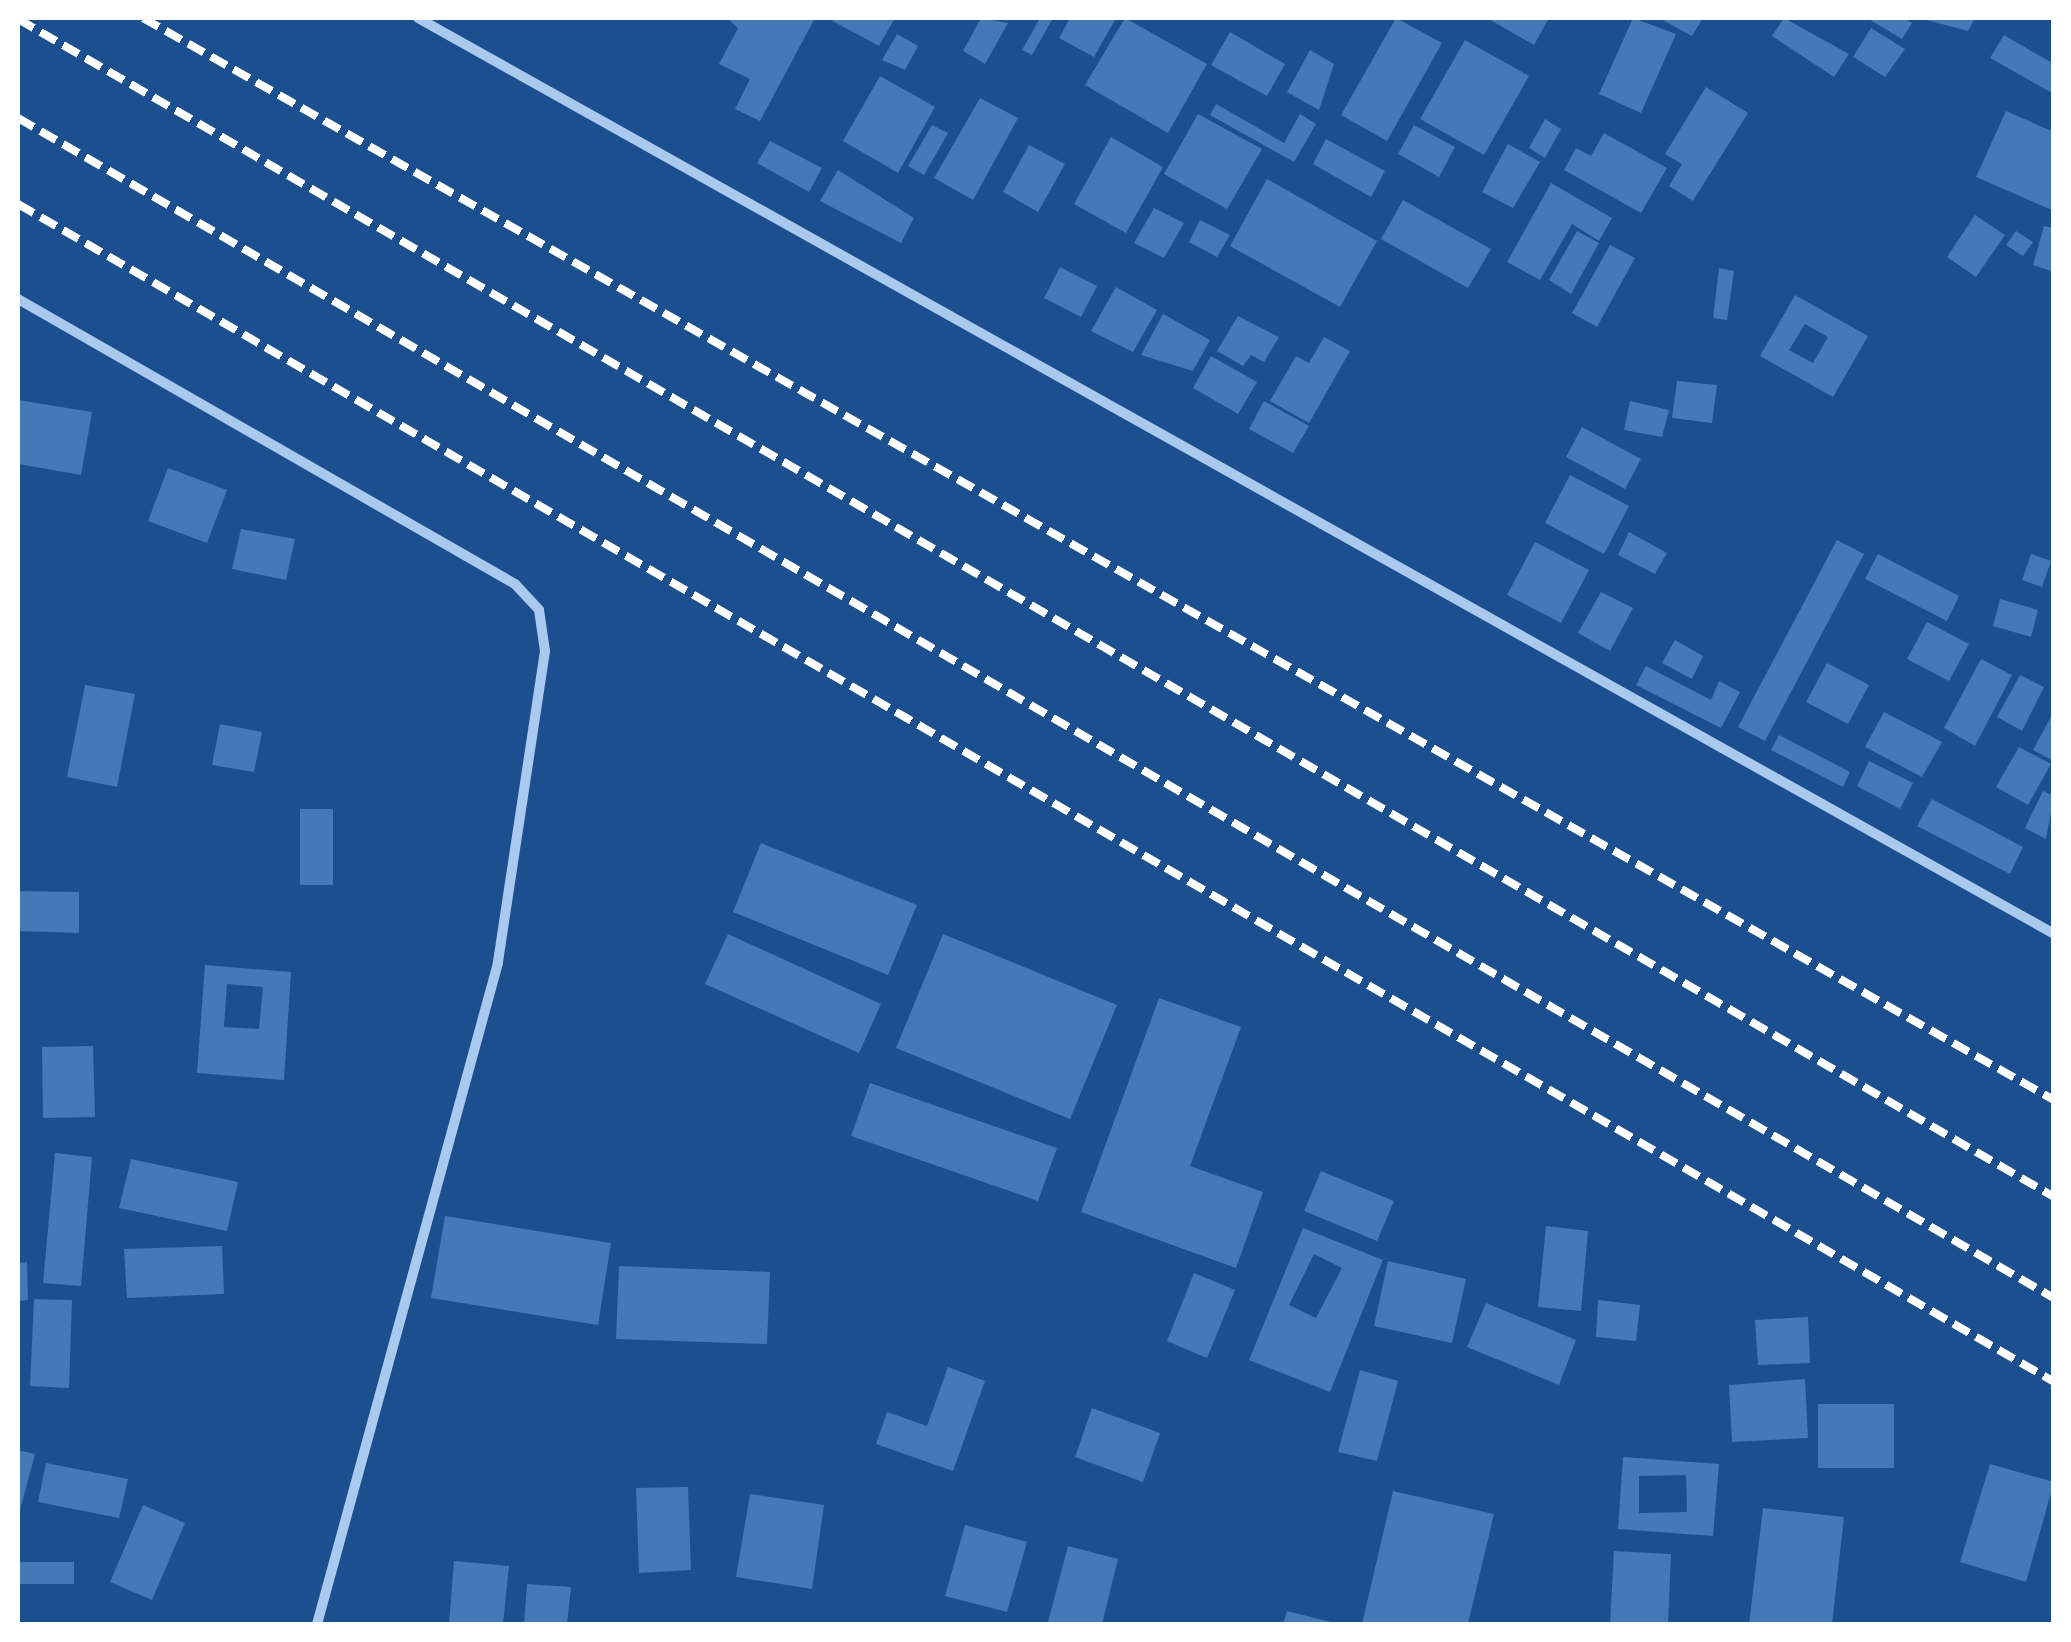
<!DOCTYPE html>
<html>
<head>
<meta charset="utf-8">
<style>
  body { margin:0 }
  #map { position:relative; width:2071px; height:1642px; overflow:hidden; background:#1b4f8f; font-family:"Varela Round",sans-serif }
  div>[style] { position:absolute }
  .building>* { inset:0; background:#4478b7 }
  .street>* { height:10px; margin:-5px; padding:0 5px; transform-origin:5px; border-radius:5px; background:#a9c9ee }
  .rail>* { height:8px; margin-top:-4px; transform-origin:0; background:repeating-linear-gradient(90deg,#fff 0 18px,transparent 0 26px) }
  span { translate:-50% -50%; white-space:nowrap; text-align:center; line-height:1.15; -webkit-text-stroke:9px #1b4f8f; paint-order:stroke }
  .frame { position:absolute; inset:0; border:20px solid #fff; pointer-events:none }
</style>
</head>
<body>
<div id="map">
  <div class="building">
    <div style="clip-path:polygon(727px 18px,815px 18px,760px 121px,735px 109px,750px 79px,719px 64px,738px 28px)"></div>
    <div style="clip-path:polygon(827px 18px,895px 18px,879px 46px)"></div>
    <div style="clip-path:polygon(981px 18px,1008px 23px,985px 64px,963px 51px)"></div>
    <div style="clip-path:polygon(1040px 18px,1053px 18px,1032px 55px,1022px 50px)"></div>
    <div style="clip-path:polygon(1070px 18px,1116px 18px,1094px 57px,1059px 38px)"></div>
    <div style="clip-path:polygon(1125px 18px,1207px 64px,1168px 133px,1085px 85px)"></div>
    <div style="clip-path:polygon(1396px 18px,1442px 43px,1387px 141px,1341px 115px)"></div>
    <div style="clip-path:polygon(1487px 18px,1549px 18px,1534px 45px)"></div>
    <div style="clip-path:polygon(1633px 18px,1676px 34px,1641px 113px,1599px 94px)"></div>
    <div style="clip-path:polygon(1659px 18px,1703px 18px,1692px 36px)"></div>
    <div style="clip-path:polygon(1784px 18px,1849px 54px,1834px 77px,1772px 36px)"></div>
    <div style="clip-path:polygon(1867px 18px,1904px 18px,1912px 23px,1902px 39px)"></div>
    <div style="clip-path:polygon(1919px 18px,1975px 18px,1968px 31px)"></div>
    <div style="clip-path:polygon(1871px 28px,1905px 49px,1885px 77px,1853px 57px)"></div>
    <div style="clip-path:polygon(1230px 32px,1285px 64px,1267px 96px,1211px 65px)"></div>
    <div style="clip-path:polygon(897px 34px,918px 46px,905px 70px,882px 60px)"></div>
    <div style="clip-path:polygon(2004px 35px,2054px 64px,2054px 94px,1990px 58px)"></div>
    <div style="clip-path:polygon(1465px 40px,1529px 76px,1484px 155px,1420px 119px)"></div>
    <div style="clip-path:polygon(1310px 50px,1334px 64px,1319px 110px,1287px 92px)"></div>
    <div style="clip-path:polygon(880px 76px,935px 107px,898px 173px,843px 141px)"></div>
    <div style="clip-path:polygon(1706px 87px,1748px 113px,1693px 201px,1669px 186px,1682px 164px,1665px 154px)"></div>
    <div style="clip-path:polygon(980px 98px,1018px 118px,973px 200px,934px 178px)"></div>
    <div style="clip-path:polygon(1216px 104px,1284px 143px,1300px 114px,1316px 124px,1294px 162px,1210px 115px)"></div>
    <div style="clip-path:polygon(2006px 111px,2054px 132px,2054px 211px,1976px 177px)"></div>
    <div style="clip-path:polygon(1198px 114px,1262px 149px,1227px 209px,1164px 174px)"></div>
    <div style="clip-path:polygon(1545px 119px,1561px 129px,1545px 158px,1529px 148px)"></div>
    <div style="clip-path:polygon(932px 125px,948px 133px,924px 175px,908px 166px)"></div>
    <div style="clip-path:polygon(1414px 125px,1455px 147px,1439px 177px,1398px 154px)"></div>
    <div style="clip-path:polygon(1604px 133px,1667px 168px,1641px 213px,1564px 170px,1576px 148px,1591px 156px)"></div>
    <div style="clip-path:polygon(1111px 137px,1163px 167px,1126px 233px,1074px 204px)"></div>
    <div style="clip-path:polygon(1326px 139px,1385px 171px,1371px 197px,1313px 164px)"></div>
    <div style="clip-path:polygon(770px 141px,822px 168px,809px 192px,757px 163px)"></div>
    <div style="clip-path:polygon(1508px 144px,1540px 162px,1513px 208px,1482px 192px)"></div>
    <div style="clip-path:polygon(1029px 145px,1065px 164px,1038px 212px,1003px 192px)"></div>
    <div style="clip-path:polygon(838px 170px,914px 218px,901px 243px,820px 201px)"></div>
    <div style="clip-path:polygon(1267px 179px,1377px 241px,1340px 307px,1230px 246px)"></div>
    <div style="clip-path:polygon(1551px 183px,1612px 218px,1599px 241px,1572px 224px,1540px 280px,1507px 262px)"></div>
    <div style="clip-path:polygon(1403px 200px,1491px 249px,1468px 288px,1381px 239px)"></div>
    <div style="clip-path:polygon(1154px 208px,1184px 223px,1164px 258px,1134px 243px)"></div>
    <div style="clip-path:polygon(1975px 215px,2005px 235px,1976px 277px,1947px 257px)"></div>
    <div style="clip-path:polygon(1200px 220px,1230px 235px,1217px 257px,1189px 242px)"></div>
    <div style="clip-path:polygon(2044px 226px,2054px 228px,2054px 272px,2033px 265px)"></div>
    <div style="clip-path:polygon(1577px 231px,1599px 243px,1571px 294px,1549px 280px)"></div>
    <div style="clip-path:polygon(2016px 231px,2033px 242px,2023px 256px,2006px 245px)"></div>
    <div style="clip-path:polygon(1610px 245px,1635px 258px,1597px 327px,1572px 313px)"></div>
    <div style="clip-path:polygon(1060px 267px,1097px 286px,1081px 317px,1044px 298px)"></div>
    <div style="clip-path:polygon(1719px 268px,1734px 271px,1727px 320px,1713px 318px)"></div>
    <div style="clip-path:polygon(1116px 287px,1157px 310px,1133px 352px,1091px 331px)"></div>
    <div style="clip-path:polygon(evenodd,1795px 295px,1868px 336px,1833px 397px,1760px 356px,1795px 295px,1805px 324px,1828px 337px,1813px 363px,1789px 350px,1805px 324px)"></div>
    <div style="clip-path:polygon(1163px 314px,1210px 340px,1193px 371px,1141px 355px)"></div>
    <div style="clip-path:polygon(1238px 316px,1279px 337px,1264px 362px,1251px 355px,1243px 366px,1217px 351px)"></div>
    <div style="clip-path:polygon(1324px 337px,1350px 351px,1309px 423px,1270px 401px,1296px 356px,1309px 363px)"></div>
    <div style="clip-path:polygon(1211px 356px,1257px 382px,1238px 414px,1193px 388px)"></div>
    <div style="clip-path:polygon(1677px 381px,1717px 385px,1712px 423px,1672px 418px)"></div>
    <div style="clip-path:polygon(18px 400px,92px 412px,81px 475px,18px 464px)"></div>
    <div style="clip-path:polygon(1264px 401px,1309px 426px,1293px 453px,1249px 429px)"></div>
    <div style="clip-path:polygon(1630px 401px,1669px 410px,1662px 437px,1624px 430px)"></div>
    <div style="clip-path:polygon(1582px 427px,1641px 459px,1625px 489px,1566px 457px)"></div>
    <div style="clip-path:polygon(168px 468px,227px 490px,207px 543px,148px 521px)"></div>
    <div style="clip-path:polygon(1570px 475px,1629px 506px,1604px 554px,1545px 523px)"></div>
    <div style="clip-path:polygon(241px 529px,295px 539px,286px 580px,232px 569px)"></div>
    <div style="clip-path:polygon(1629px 532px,1667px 553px,1655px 574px,1618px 555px)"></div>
    <div style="clip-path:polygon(1837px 540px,1864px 554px,1765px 741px,1738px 727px)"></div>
    <div style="clip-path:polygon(1535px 542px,1589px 570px,1561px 623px,1507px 595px)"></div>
    <div style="clip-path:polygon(1878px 554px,1959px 596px,1947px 621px,1865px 579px)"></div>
    <div style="clip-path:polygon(2031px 554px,2051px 561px,2042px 587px,2022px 580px)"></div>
    <div style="clip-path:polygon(1601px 592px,1633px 608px,1610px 651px,1578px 633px)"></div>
    <div style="clip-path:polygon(2000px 599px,2038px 610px,2031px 637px,1993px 626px)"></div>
    <div style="clip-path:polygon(1927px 622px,1969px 644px,1949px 681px,1907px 659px)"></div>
    <div style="clip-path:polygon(1675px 640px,1703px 656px,1692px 679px,1662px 663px)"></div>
    <div style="clip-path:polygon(1981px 659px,2012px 675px,1975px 746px,1944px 728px)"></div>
    <div style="clip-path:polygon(1827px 663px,1869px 685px,1848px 724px,1806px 702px)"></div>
    <div style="clip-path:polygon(1646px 666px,1711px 700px,1719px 681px,1740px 692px,1721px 728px,1636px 685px)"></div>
    <div style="clip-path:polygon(2020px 675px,2044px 687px,2022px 731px,1997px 717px)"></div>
    <div style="clip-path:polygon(85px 685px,135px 694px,117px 787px,67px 777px)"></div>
    <div style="clip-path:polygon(2054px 711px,2054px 761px,2033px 750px)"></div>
    <div style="clip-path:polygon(1884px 712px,1942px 742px,1922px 777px,1865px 747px)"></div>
    <div style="clip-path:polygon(220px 724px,262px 732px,254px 772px,212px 765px)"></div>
    <div style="clip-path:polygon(1779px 735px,1850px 772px,1843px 787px,1771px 750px)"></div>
    <div style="clip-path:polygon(2019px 747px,2051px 764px,2028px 805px,1996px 787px)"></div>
    <div style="clip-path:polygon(1869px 761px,1913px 783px,1900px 809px,1857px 786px)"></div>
    <div style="clip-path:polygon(2043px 791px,2054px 796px,2046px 839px,2025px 828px)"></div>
    <div style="clip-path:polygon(1932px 799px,2023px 847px,2010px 874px,1917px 826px)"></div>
    <div style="clip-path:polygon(300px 809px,333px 809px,333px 885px,300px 885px)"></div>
    <div style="clip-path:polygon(761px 843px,917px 905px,888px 975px,733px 912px)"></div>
    <div style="clip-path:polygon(18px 891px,79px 892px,79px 933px,18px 931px)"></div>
    <div style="clip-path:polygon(728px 934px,881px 1004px,859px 1053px,705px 984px)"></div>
    <div style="clip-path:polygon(943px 934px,1117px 1005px,1070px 1119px,896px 1048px)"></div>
    <div style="clip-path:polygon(evenodd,205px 965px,291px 972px,284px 1080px,197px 1073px,205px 965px,227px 984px,263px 987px,259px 1029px,224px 1027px,227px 984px)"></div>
    <div style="clip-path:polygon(1159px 998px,1241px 1027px,1190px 1166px,1263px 1192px,1236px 1268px,1081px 1212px)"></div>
    <div style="clip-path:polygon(93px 1046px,95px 1117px,43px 1118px,42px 1047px)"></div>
    <div style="clip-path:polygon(870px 1083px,1057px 1148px,1038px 1201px,851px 1136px)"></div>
    <div style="clip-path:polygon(55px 1153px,92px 1157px,81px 1286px,43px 1283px)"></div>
    <div style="clip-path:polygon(131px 1159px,238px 1182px,227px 1231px,119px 1208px)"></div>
    <div style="clip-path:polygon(1321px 1171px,1394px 1201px,1377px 1241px,1304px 1211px)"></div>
    <div style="clip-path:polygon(445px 1216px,611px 1243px,598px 1325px,431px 1298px)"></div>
    <div style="clip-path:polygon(1546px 1226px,1588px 1231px,1581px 1311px,1538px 1307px)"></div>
    <div style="clip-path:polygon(evenodd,1303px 1228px,1383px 1260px,1330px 1392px,1249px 1360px,1303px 1228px,1314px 1254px,1342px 1268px,1316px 1318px,1289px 1305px,1314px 1254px)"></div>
    <div style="clip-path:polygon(222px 1246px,224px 1294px,127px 1298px,124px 1249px)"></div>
    <div style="clip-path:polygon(1388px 1261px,1466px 1279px,1452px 1343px,1374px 1326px)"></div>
    <div style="clip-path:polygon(27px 1262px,28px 1300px,18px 1301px,18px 1263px)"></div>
    <div style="clip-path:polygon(619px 1266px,770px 1272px,767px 1344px,616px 1339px)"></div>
    <div style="clip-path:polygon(1194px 1273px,1235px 1290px,1207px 1358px,1167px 1341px)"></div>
    <div style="clip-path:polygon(34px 1299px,72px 1300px,69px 1388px,30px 1386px)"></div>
    <div style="clip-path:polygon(1598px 1300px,1640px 1305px,1636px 1341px,1596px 1337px)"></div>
    <div style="clip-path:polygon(1486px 1303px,1576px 1340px,1559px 1385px,1467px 1347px)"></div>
    <div style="clip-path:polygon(1808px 1317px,1810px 1363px,1758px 1365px,1755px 1320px)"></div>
    <div style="clip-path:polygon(948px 1367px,985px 1381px,953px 1471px,876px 1444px,887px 1412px,927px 1426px)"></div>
    <div style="clip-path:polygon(1360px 1370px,1398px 1381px,1377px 1461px,1338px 1452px)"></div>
    <div style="clip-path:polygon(1805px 1379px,1808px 1438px,1732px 1442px,1729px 1385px)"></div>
    <div style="clip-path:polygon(1818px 1404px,1894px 1404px,1894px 1468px,1818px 1468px)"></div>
    <div style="clip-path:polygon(1092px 1408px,1160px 1433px,1143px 1482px,1075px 1457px)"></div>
    <div style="clip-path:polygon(18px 1450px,35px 1454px,19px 1514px,18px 1514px)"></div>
    <div style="clip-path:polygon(evenodd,1623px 1457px,1719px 1464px,1713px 1536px,1618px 1529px,1623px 1457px,1686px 1475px,1687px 1512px,1639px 1513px,1639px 1476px,1686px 1475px)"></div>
    <div style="clip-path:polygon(46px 1463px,128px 1479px,119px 1518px,38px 1502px)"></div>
    <div style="clip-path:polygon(1990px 1464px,2054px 1482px,2026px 1582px,1960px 1562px)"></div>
    <div style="clip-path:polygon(688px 1487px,691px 1570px,639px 1573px,636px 1488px)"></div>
    <div style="clip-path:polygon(1393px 1491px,1494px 1514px,1468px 1624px,1362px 1624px)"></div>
    <div style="clip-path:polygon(750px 1494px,824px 1505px,812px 1589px,736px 1577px)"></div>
    <div style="clip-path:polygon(143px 1505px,185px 1523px,152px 1600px,110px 1582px)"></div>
    <div style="clip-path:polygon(1763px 1508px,1844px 1517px,1832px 1624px,1749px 1624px)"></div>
    <div style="clip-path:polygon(965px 1525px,1027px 1542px,1007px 1612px,945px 1596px)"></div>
    <div style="clip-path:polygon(1068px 1546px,1118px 1559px,1102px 1624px,1048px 1622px)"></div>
    <div style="clip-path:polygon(1614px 1551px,1671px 1554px,1668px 1624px,1610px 1624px)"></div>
    <div style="clip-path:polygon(454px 1561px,509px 1566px,503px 1624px,449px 1624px)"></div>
    <div style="clip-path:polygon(18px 1562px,74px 1562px,74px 1584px,18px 1584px)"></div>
    <div style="clip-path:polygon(527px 1584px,571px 1587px,567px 1624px,524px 1624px)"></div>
    <div style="clip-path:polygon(1287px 1611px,1335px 1623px,1334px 1624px,1283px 1624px)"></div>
  </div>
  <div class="street">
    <div style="left:418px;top:18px;width:1875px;rotate:29.24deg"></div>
    <div style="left:18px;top:299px;width:573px;rotate:29.83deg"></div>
    <div style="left:515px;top:584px;width:35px;rotate:47deg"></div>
    <div style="left:539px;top:610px;width:41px;rotate:81.7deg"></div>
    <div style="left:545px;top:651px;width:316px;rotate:98.6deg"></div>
    <div style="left:498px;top:963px;width:685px;rotate:105.31deg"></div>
  </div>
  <div class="rail">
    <div style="left:143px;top:18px;width:2196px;rotate:29.52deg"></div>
    <div style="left:18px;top:19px;width:2352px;rotate:30.05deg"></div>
    <div style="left:18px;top:118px;width:2353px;rotate:30.1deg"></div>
    <div style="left:18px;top:204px;width:2352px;rotate:30.05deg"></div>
  </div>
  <div class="frame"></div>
</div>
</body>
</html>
